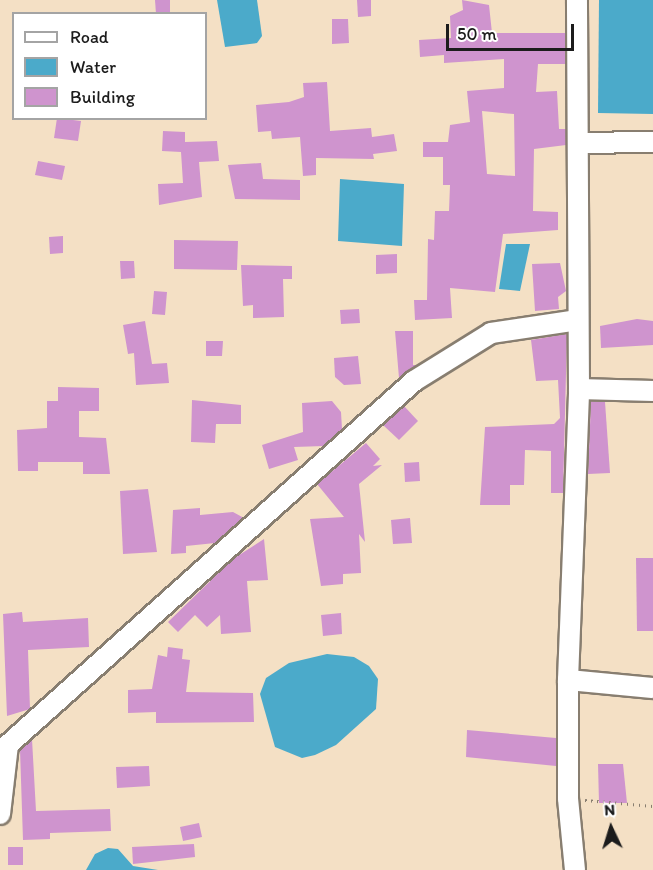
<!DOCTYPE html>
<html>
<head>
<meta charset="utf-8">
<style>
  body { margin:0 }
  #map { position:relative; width:653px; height:870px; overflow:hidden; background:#f4e0c5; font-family:Itim,sans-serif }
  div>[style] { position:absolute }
  .water>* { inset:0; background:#4baaca }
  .building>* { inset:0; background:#cf94ce }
  .path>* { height:3px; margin-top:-1.5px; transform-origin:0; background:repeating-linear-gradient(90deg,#887e70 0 1.5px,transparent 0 6px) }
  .roads { filter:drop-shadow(2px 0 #887e70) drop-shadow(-2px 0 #887e70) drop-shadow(0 2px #887e70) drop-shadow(0 -2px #887e70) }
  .minor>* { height:20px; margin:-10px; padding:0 10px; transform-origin:10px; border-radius:10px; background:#fff }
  span { translate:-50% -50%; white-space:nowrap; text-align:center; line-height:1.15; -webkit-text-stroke:4.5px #fff; paint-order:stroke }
  .legend { position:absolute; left:12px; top:12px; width:195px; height:108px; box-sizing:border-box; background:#fff; border:2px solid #a4a4a4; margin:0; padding:8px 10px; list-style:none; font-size:18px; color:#1c1c1c }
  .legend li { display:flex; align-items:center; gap:12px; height:30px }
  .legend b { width:30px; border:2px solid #a4a4a4 }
  .north { position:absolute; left:581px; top:798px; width:60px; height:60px; -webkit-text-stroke:4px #fff; paint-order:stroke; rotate:356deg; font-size:16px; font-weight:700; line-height:24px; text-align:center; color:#1c1c1c }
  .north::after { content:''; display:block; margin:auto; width:21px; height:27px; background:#1c1c1c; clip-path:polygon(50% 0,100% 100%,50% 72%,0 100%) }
  .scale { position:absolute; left:446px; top:24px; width:128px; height:27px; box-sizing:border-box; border:3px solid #1c1c1c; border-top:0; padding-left:8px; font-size:18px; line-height:21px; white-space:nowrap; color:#1c1c1c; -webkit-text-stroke:4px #fff; paint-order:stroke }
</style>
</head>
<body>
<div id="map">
  <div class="water">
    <div style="clip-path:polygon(217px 0,257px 0,262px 36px,257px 43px,225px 47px)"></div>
    <div style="clip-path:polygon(599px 0,653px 0,653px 114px,598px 113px)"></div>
    <div style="clip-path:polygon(340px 179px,404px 184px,402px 246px,338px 241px)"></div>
    <div style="clip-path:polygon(506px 244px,530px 244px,520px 291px,499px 289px)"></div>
    <div style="clip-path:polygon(327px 654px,354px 657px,369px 666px,378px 679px,376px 709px,336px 745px,315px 755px,302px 758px,275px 747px,260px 694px,266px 678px,289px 663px)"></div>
    <div style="clip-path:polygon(108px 848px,118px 849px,133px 866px,158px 870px,86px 870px,95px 854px)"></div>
  </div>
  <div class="building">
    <div style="clip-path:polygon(155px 0,170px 0,170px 14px,156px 14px)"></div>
    <div style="clip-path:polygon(357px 0,371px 0,371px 16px,358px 17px)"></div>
    <div style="clip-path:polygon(evenodd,462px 0,489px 5px,492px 33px,565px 33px,565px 64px,538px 64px,536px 92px,557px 91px,559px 129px,566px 129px,566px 145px,534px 149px,533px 211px,558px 212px,558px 230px,503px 234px,495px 292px,450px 288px,452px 318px,415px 320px,414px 300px,427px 300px,428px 239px,434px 240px,435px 211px,449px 211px,450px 185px,443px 185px,443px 157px,423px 157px,423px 142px,448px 142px,450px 125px,470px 122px,467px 91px,504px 88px,504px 59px,444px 63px,444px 55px,420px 57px,419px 40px,451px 38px,450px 16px,463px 10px,462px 0,482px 111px,514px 114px,515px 176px,487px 174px,482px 111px)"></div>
    <div style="clip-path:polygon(332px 19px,348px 19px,349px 43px,332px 44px)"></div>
    <div style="clip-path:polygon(327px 82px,330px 131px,371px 128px,372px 137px,394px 134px,397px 151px,373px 154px,374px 159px,316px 158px,316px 175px,303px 176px,300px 137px,272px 139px,271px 131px,258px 132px,256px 105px,289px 102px,304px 97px,303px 83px)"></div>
    <div style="clip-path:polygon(57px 118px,81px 121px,78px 141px,54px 138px)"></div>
    <div style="clip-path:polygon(163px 131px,185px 132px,185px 142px,217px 141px,219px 161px,199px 162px,202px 197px,159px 205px,158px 184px,183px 183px,181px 152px,162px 151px)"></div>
    <div style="clip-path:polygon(38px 161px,65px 166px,62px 180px,35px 175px)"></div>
    <div style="clip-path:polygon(261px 163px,263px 179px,300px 180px,300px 200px,235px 199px,228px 165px)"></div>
    <div style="clip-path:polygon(63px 236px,63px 253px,50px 254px,49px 237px)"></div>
    <div style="clip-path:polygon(174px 240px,238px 241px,237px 270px,174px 269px)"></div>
    <div style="clip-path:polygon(397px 254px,397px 273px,376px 274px,376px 255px)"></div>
    <div style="clip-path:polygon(120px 261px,134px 261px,135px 278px,121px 279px)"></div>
    <div style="clip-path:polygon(560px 263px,566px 291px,558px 297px,559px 309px,535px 311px,532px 264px)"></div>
    <div style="clip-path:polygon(241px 265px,292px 266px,292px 279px,283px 279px,284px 317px,253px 318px,253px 305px,243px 306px)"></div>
    <div style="clip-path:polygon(154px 291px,167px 292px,165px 315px,152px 314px)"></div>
    <div style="clip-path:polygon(359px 309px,360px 323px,341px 324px,340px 310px)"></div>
    <div style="clip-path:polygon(637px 319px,653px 321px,653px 345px,601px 348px,600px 326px)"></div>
    <div style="clip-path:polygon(145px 321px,152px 364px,167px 363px,169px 383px,136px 385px,134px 353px,128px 354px,123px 325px)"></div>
    <div style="clip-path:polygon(395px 331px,413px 331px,413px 365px,417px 365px,399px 378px)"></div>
    <div style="clip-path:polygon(567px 334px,563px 493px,551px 493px,551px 451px,525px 450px,524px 485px,510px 485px,510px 505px,480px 505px,485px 427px,554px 424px,560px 418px,558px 380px,536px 381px,531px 340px)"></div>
    <div style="clip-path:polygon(206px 341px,223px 341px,222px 356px,206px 356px)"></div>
    <div style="clip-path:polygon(358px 356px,361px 384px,344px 385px,335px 377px,334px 358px)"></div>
    <div style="clip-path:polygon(58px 387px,99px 388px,99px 411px,79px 411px,79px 437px,106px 438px,110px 474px,83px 474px,83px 462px,38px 462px,38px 471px,18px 471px,17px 430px,47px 428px,47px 401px,58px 401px)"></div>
    <div style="clip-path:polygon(192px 400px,241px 405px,241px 424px,216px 424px,215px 443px,191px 442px)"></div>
    <div style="clip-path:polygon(332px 401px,341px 412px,342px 429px,324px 446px,294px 447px,298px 460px,269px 469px,262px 445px,303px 432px,302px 403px)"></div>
    <div style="clip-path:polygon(591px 401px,605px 402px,610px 473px,588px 474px)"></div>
    <div style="clip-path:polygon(404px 406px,418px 421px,399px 440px,383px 425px)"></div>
    <div style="clip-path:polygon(366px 443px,380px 459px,373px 466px,382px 465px,359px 484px,365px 542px,359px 534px,361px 573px,343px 574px,343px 584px,321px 586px,310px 519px,344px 517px,317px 484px)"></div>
    <div style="clip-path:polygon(419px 462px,420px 481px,405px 482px,404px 463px)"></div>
    <div style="clip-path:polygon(148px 489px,157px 552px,123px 554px,120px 491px)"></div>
    <div style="clip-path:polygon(200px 508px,200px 515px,233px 512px,244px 518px,215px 543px,186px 546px,186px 553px,171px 554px,173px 510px)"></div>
    <div style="clip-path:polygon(410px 518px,412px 543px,393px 544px,391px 520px)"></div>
    <div style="clip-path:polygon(264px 539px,268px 580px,247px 581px,251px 632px,221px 634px,220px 615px,207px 627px,195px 615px,178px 632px,168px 622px,233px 559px)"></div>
    <div style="clip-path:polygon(636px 558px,653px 558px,653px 631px,637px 631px)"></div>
    <div style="clip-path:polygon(22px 612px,23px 622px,88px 618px,89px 647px,28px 650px,30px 709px,7px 716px,3px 614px)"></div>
    <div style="clip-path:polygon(341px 613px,342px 634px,323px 636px,321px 615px)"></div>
    <div style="clip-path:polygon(168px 647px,183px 649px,182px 659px,190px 660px,186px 692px,253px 693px,254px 722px,156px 723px,156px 712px,128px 713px,128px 690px,152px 689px,158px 655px,167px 657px)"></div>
    <div style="clip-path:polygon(467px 730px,556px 738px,556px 766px,466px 757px)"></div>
    <div style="clip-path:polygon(32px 739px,36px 811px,110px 809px,111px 831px,50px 833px,50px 839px,23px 840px,20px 750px)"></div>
    <div style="clip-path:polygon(598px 764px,623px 764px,627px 803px,599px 803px)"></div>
    <div style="clip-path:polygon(149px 766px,150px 786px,117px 788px,116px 767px)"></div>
    <div style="clip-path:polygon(199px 823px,202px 837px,183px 841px,180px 827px)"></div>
    <div style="clip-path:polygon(194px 844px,195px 857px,133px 864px,132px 847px)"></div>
    <div style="clip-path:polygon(8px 847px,23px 847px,23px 865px,8px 865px)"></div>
  </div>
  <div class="path">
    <div style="left:585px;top:800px;width:68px;rotate:5deg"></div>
  </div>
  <div class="roads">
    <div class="minor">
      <div style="left:579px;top:143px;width:74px;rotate:-0.8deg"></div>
      <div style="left:579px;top:389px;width:74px;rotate:1.5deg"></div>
      <div style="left:568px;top:680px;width:85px;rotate:5.4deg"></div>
      <div style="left:0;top:752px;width:556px;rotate:-41.86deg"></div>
      <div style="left:414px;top:381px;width:91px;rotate:-31.9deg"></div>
      <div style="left:491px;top:333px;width:88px;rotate:-8.5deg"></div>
      <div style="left:0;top:814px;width:69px;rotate:-83.4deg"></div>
      <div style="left:575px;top:870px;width:72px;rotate:-95.6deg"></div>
      <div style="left:568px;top:798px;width:118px;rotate:-90deg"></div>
      <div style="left:568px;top:680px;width:291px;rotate:-87.8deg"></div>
      <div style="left:579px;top:389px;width:389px;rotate:-90.3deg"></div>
    </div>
  </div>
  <ul class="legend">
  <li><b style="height:8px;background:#fff"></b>Road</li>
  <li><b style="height:16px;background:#4baaca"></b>Water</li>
  <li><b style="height:16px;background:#cf94ce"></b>Building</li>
  </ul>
  <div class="north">N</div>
  <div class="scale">50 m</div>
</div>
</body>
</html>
